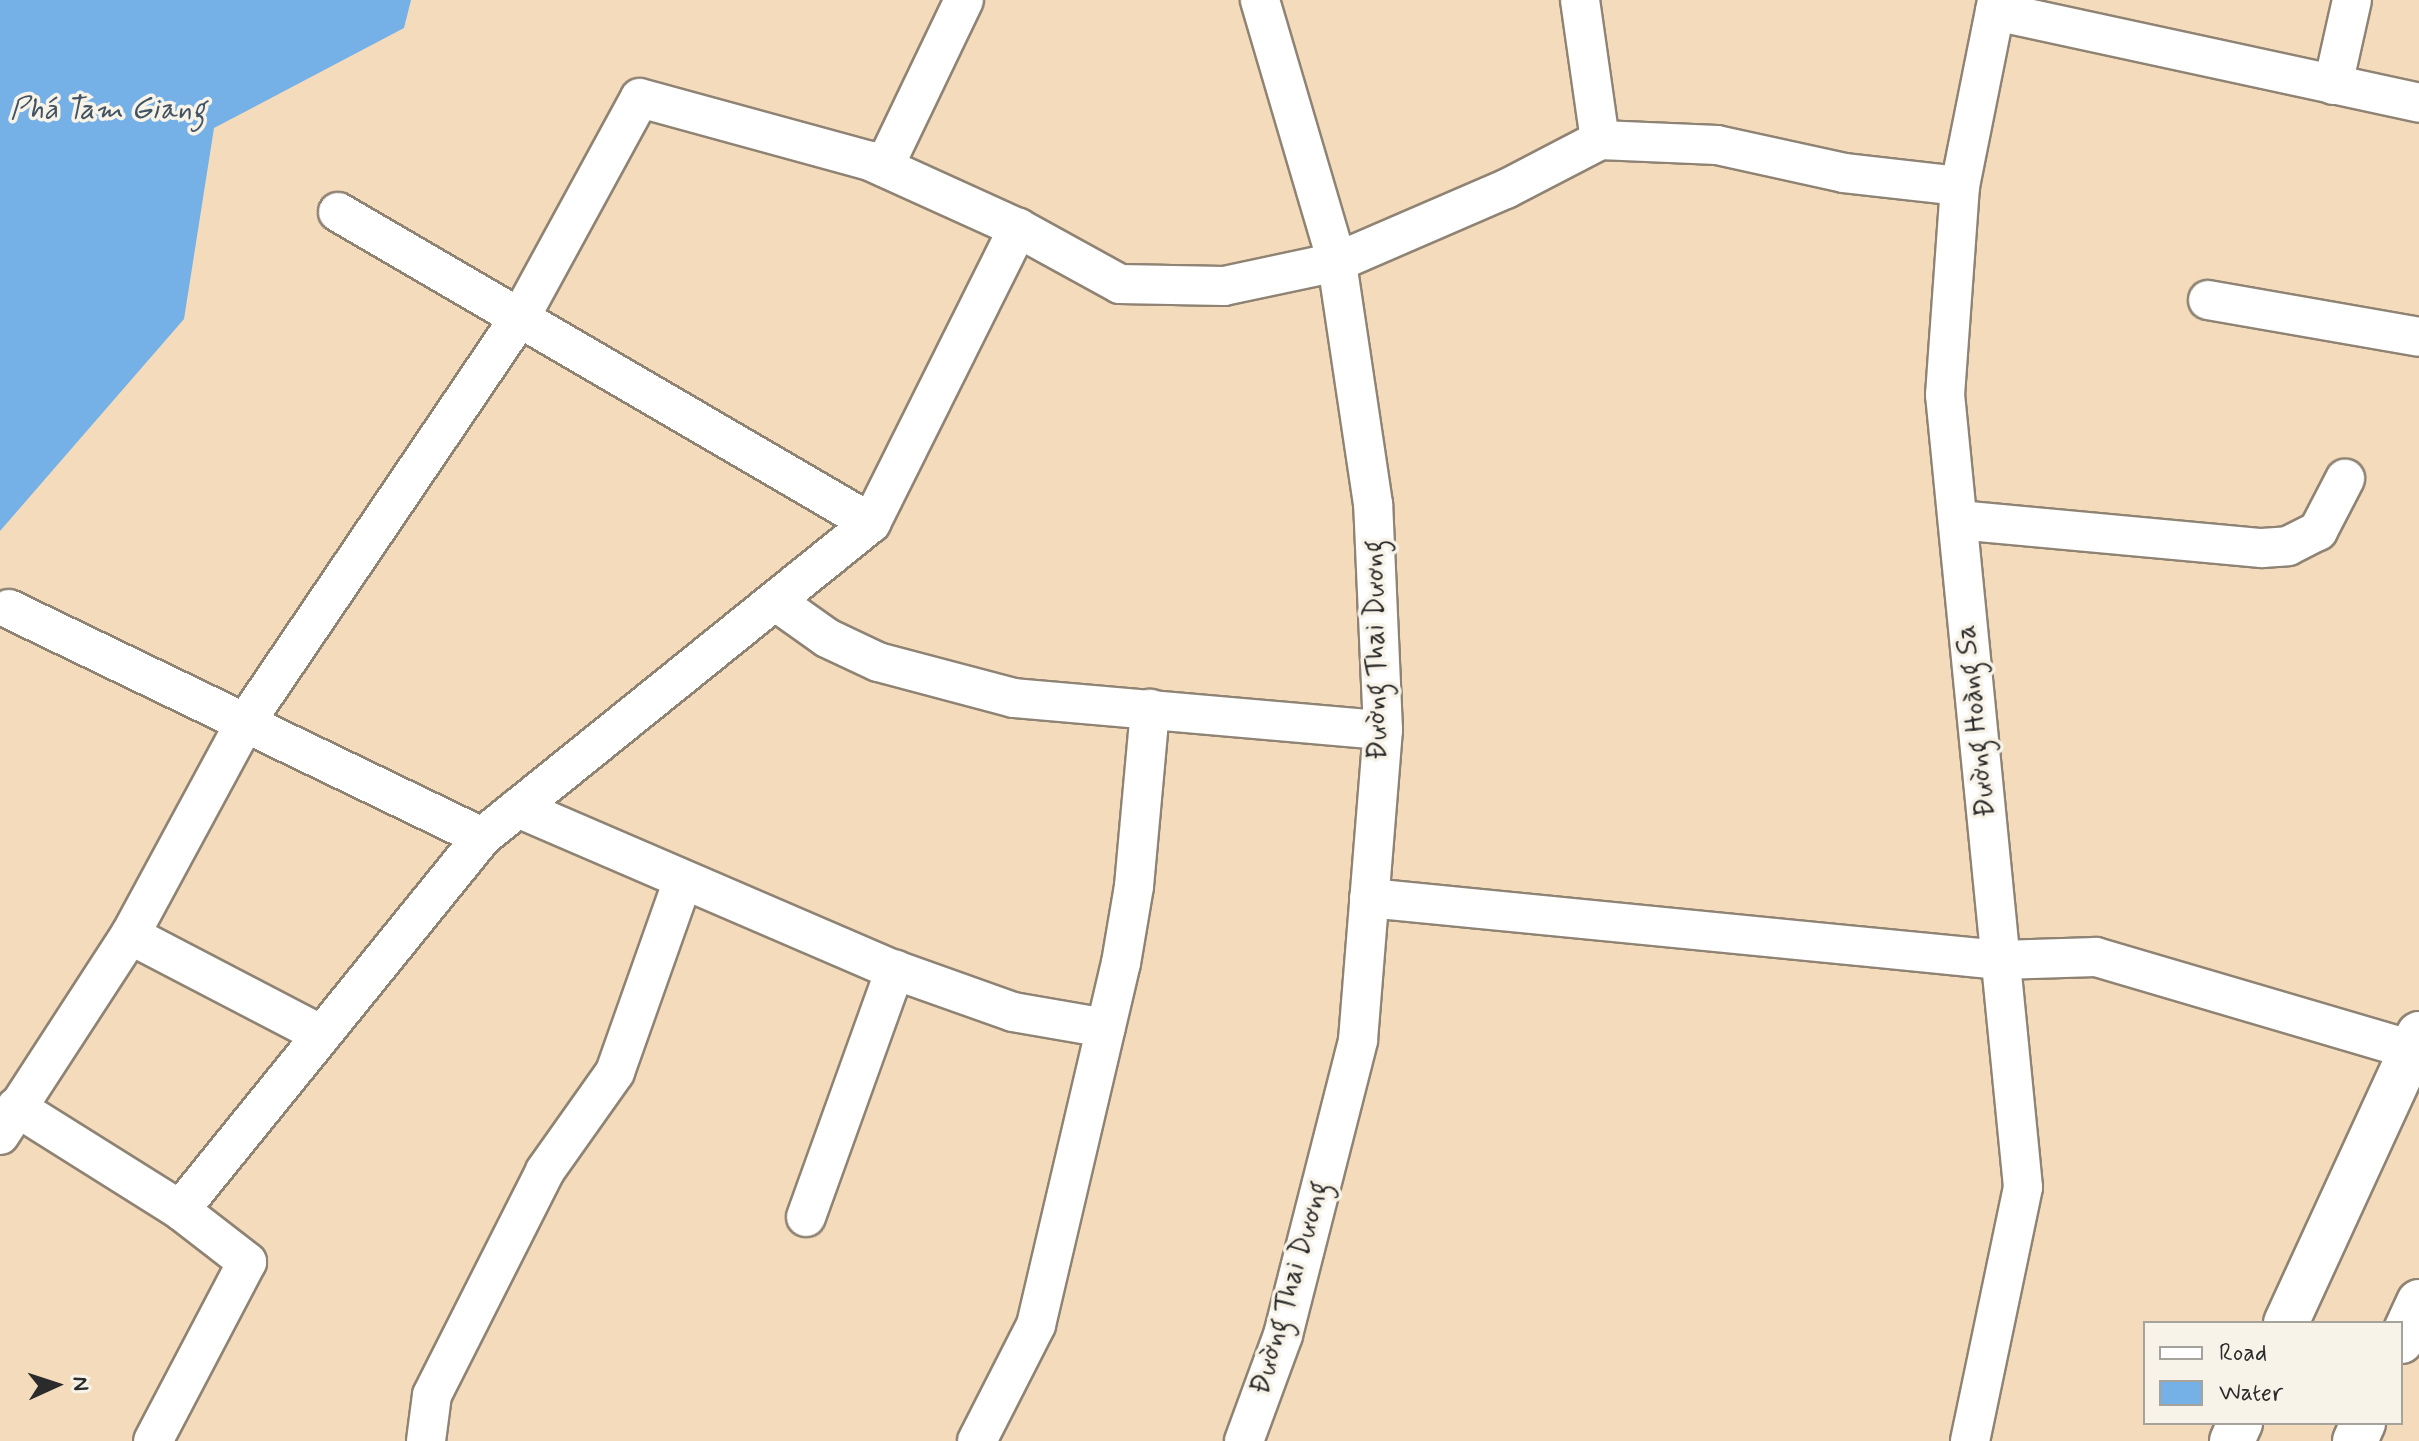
<!DOCTYPE html>
<html>
<head>
<meta charset="utf-8">
<style>
  body { margin:0 }
  #map { position:relative; width:2419px; height:1441px; overflow:hidden; background:#f3dbbc; font-family:Mynerve,sans-serif }
  div>[style] { position:absolute }
  .water>* { inset:0; background:#75b0e6 }
  .roads { filter:drop-shadow(2px 0 #8f8374) drop-shadow(-2px 0 #8f8374) drop-shadow(0 2px #8f8374) drop-shadow(0 -2px #8f8374) }
  .minor>* { height:38px; margin:-19px; padding:0 19px; transform-origin:19px; border-radius:19px; background:#fff }
  .secondary>* { height:44px; margin:-22px; padding:0 22px; transform-origin:22px; border-radius:22px; background:#fff }
  span { translate:-50% -50%; white-space:nowrap; text-align:center; line-height:1.15; -webkit-text-stroke:7px #f7f3e8; paint-order:stroke }
  .street-label { font-size:28px; color:#2b2b2b }
  .water-label { font-size:30px; color:#415363; font-style:italic }
  .legend { position:absolute; left:2143px; top:1321px; width:260px; height:104px; box-sizing:border-box; background:#f7f3e8; border:2px solid #a5a39c; margin:0; padding:10px 14px; list-style:none; font-size:24px; color:#2b2b2b }
  .legend li { display:flex; align-items:center; gap:16px; height:40px }
  .legend b { width:40px; border:2px solid #a5a39c }
  .north { position:absolute; left:16px; top:1345px; width:80px; height:80px; -webkit-text-stroke:6px #f7f3e8; paint-order:stroke; rotate:87deg; font-size:22px; font-weight:700; line-height:32px; text-align:center; color:#2b2b2b }
  .north::after { content:''; display:block; margin:auto; width:28px; height:36px; background:#2b2b2b; clip-path:polygon(50% 0,100% 100%,50% 72%,0 100%) }
</style>
</head>
<body>
<div id="map">
  <div class="water">
    <div style="clip-path:polygon(0 0,411px 0,404px 28px,214px 128px,184px 319px,0 531px)"></div>
  </div>
  <div class="roads">
    <div class="minor">
      <div style="left:1580px;top:0;width:141px;rotate:81.9deg"></div>
      <div style="left:1995px;top:11px;width:434px;rotate:12.2deg"></div>
      <div style="left:2333px;top:85px;width:87px;rotate:-77.4deg"></div>
      <div style="left:884px;top:167px;width:185px;rotate:-64.4deg"></div>
      <div style="left:338px;top:212px;width:617px;rotate:30.26deg"></div>
      <div style="left:2208px;top:300px;width:214px;rotate:9.9deg"></div>
      <div style="left:1958px;top:520px;width:305px;rotate:5.3deg"></div>
      <div style="left:2262px;top:548px;width:26px;rotate:-4deg"></div>
      <div style="left:2288px;top:546px;width:34px;rotate:-27deg"></div>
      <div style="left:2318px;top:531px;width:59px;rotate:-62.6deg"></div>
      <div style="left:775px;top:601px;width:64px;rotate:35.4deg"></div>
      <div style="left:827px;top:638px;width:56px;rotate:25.2deg"></div>
      <div style="left:878px;top:662px;width:141px;rotate:14.8deg"></div>
      <div style="left:1014px;top:698px;width:370px;rotate:5deg"></div>
      <div style="left:9px;top:609px;width:525px;rotate:25.74deg"></div>
      <div style="left:518px;top:808px;width:410px;rotate:23.3deg"></div>
      <div style="left:895px;top:970px;width:125px;rotate:19.6deg"></div>
      <div style="left:1013px;top:1012px;width:94px;rotate:9.8deg"></div>
      <div style="left:1369px;top:898px;width:634px;rotate:5.61deg"></div>
      <div style="left:2000px;top:960px;width:96px;rotate:-1.8deg"></div>
      <div style="left:2096px;top:957px;width:329px;rotate:16.4deg"></div>
      <div style="left:130px;top:935px;width:216px;rotate:27.5deg"></div>
      <div style="left:16px;top:1107px;width:194px;rotate:32.1deg"></div>
      <div style="left:180px;top:1210px;width:85px;rotate:37.8deg"></div>
      <div style="left:247px;top:1262px;width:202px;rotate:117.7deg"></div>
      <div style="left:0;top:1135px;width:239px;rotate:-57deg"></div>
      <div style="left:130px;top:935px;width:238px;rotate:-61.6deg"></div>
      <div style="left:243px;top:726px;width:495px;rotate:-55.9deg"></div>
      <div style="left:521px;top:316px;width:248px;rotate:-61.4deg"></div>
      <div style="left:640px;top:98px;width:238px;rotate:15.3deg"></div>
      <div style="left:870px;top:161px;width:162px;rotate:24.4deg"></div>
      <div style="left:1018px;top:228px;width:116px;rotate:28.8deg"></div>
      <div style="left:1120px;top:284px;width:104px;rotate:1.1deg"></div>
      <div style="left:1224px;top:286px;width:116px;rotate:-12deg"></div>
      <div style="left:1337px;top:262px;width:184px;rotate:-23.4deg"></div>
      <div style="left:1506px;top:189px;width:106px;rotate:-27.5deg"></div>
      <div style="left:1600px;top:140px;width:117px;rotate:2.4deg"></div>
      <div style="left:1717px;top:145px;width:130px;rotate:12.4deg"></div>
      <div style="left:1844px;top:173px;width:117px;rotate:6.4deg"></div>
      <div style="left:180px;top:1210px;width:480px;rotate:-51deg"></div>
      <div style="left:482px;top:837px;width:500px;rotate:-38.9deg"></div>
      <div style="left:871px;top:523px;width:330px;rotate:-63.5deg"></div>
      <div style="left:806px;top:1217px;width:263px;rotate:-70.2deg"></div>
      <div style="left:426px;top:1441px;width:46px;rotate:-82.6deg"></div>
      <div style="left:432px;top:1395px;width:251px;rotate:-63.2deg"></div>
      <div style="left:545px;top:1171px;width:121px;rotate:-54.7deg"></div>
      <div style="left:615px;top:1072px;width:201px;rotate:-70.5deg"></div>
      <div style="left:977px;top:1441px;width:130px;rotate:-63deg"></div>
      <div style="left:1036px;top:1325px;width:372px;rotate:-76.8deg"></div>
      <div style="left:1121px;top:963px;width:78px;rotate:-80.4deg"></div>
      <div style="left:1134px;top:886px;width:178px;rotate:-84.8deg"></div>
      <div style="left:1244px;top:1441px;width:113px;rotate:-69.8deg"></div>
      <div style="left:1283px;top:1335px;width:304px;rotate:-75.7deg"></div>
      <div style="left:1358px;top:1040px;width:311px;rotate:-85.4deg"></div>
      <div style="left:1383px;top:730px;width:226px;rotate:-92.5deg"></div>
      <div style="left:1373px;top:504px;width:245px;rotate:-98.5deg"></div>
      <div style="left:1337px;top:262px;width:273px;rotate:-106.4deg"></div>
      <div style="left:1970px;top:1441px;width:259px;rotate:-78.2deg"></div>
      <div style="left:2023px;top:1187px;width:796px;rotate:-95.62deg"></div>
      <div style="left:1945px;top:395px;width:210px;rotate:-85.9deg"></div>
      <div style="left:1960px;top:186px;width:190px;rotate:-78.7deg"></div>
    </div>
    <div class="secondary">
      <div style="left:2286px;top:1323px;width:318px;rotate:-65.3deg"></div>
      <div style="left:2401px;top:1341px;width:43px;rotate:-65.2deg"></div>
      <div style="left:2232px;top:1441px;width:20px;rotate:-66deg"></div>
      <div style="left:2355px;top:1441px;width:20px;rotate:-66deg"></div>
    </div>
  </div>
  <div class="street-label">
    <span style="left:1377px;top:650px;rotate:-91deg">Đường Thai Dương</span>
    <span style="left:1977px;top:721px;rotate:-96deg">Đường Hoàng Sa</span>
    <span style="left:1291px;top:1288px;rotate:-74deg">Đường Thai Dương</span>
  </div>
  <div class="water-label">
    <span style="left:108px;top:110px">Phá Tam Giang</span>
  </div>
  <ul class="legend">
  <li><b style="height:10px;background:#fff"></b>Road</li>
  <li><b style="height:22px;background:#75b0e6"></b>Water</li>
  </ul>
  <div class="north">N</div>
</div>
</body>
</html>
